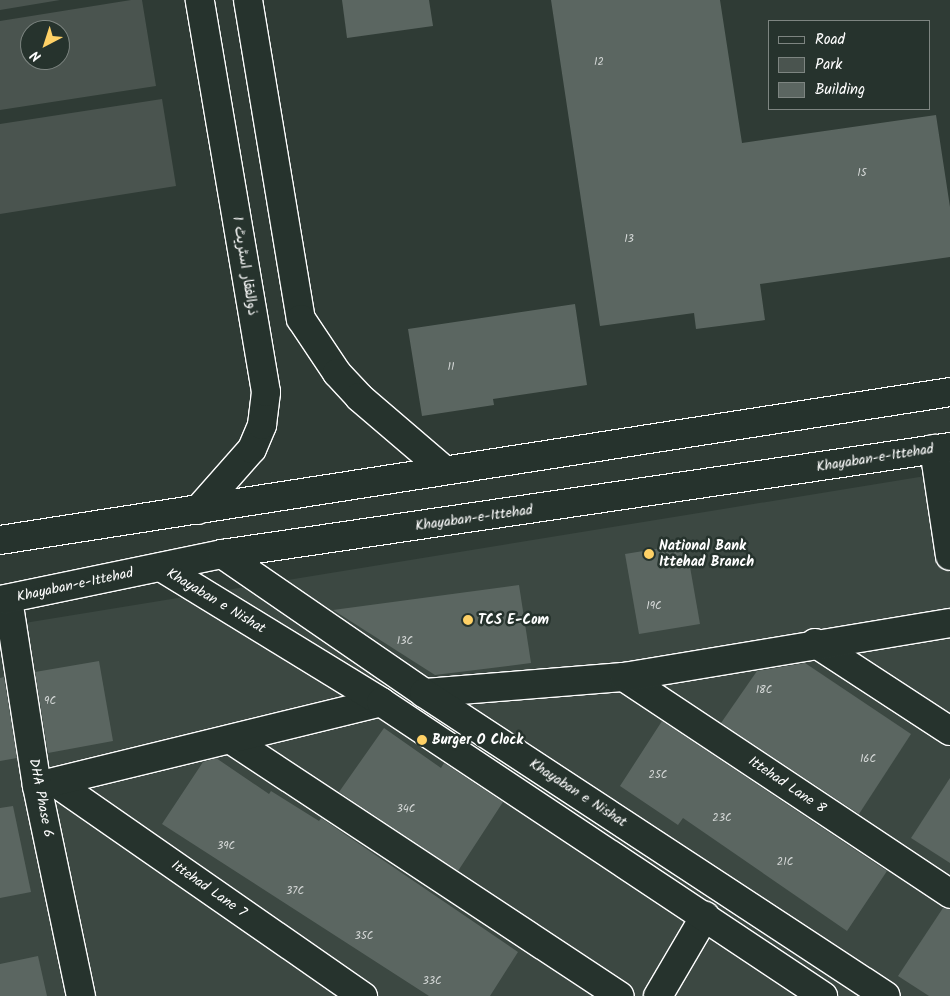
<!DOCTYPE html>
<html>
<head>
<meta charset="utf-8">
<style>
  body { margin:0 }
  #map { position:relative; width:950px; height:996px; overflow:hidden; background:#2f3b35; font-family:Kalam,"Playpen Sans Arabic",sans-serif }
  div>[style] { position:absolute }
  .built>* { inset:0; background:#3c4842 }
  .green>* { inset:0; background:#4a544f }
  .building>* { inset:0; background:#5b6661 }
  .roads { filter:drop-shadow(1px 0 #fff) drop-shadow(-1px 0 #fff) drop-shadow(0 1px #fff) drop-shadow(0 -1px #fff) }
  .street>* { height:28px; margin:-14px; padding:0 14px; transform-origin:14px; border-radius:14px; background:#26332d }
  .secondary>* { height:28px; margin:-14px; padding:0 14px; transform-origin:14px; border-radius:14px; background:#26332d }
  .primary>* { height:28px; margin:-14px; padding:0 14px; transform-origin:14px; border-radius:14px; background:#26332d }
  .dots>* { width:14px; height:14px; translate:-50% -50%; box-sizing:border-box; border:2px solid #26332d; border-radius:50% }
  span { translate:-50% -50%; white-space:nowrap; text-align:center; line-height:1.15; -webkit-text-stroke:5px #26332d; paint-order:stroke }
  .number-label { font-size:11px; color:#d6d9d8 }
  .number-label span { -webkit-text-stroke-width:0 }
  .street-label { font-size:14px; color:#fff }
  .poi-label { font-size:14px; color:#fff; font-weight:700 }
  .left { translate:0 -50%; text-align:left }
  .legend { position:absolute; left:768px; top:20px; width:162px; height:90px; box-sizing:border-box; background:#26332d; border:1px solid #7d8581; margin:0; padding:6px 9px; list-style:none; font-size:15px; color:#fff }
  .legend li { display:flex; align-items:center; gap:10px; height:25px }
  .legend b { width:25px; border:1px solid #7d8581 }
  .north { position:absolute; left:20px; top:20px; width:50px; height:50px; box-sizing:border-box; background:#26332d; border:1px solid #7d8581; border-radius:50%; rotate:220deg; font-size:14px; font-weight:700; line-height:20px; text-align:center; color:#fff }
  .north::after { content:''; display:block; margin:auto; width:18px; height:22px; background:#ffd166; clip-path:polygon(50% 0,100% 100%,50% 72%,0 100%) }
</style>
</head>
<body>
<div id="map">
  <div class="built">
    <div style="clip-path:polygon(950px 472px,950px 996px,0 996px,0 627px)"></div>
  </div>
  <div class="green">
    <div style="clip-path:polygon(0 0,60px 0,0 10px)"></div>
    <div style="clip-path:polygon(evenodd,131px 0,142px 0,156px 86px,0 110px,0 21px,131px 0,30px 30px,60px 30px,60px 60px,30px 60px,30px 30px)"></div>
    <div style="clip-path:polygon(162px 99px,176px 186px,0 214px,0 124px)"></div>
  </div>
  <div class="building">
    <div style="clip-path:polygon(342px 0,429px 0,433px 26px,347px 38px)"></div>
    <div style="clip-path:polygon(551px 0,720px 0,742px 143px,936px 115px,950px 207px,950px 257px,760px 284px,765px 320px,696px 329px,694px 313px,600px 326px)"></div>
    <div style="clip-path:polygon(575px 304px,587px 385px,493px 399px,494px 405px,422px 416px,408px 329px)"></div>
    <div style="clip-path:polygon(686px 544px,700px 624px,639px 634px,625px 554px)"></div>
    <div style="clip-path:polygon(519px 585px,531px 663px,435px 675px,333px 610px)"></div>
    <div style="clip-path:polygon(99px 661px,113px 741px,48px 753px,35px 672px)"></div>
    <div style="clip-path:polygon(805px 663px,911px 734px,859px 814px,721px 723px,757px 671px)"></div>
    <div style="clip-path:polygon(4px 677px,17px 758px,0 761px,0 678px)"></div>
    <div style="clip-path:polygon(662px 721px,887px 871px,847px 931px,683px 818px,678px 825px,620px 786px)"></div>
    <div style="clip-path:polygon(384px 728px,441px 768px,444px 763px,503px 802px,458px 871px,339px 792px)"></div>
    <div style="clip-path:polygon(216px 758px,269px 794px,271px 791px,319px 821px,321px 818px,518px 952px,490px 996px,429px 996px,162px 824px,203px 762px)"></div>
    <div style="clip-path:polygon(950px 778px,950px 863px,911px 838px)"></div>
    <div style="clip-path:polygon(13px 806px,31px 892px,0 898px,0 808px)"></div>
    <div style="clip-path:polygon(943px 908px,950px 909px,950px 996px,929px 996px,898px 976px)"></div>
    <div style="clip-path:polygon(38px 956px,47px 996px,0 996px,0 964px)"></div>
  </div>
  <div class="roads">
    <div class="street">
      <div style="left:934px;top:449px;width:108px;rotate:81.5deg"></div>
      <div style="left:8px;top:599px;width:189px;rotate:81.2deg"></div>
      <div style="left:37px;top:786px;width:215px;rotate:78.2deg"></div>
      <div style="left:815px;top:643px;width:161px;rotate:33.1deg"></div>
      <div style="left:624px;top:677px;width:392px;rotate:33.6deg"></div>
      <div style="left:424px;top:693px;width:201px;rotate:-4.6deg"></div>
      <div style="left:624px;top:677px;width:330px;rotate:-9.4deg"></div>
      <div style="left:233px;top:741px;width:463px;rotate:33.4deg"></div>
      <div style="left:56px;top:783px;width:374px;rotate:34.8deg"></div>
      <div style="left:45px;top:784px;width:346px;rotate:-13.7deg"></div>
      <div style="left:658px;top:996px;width:93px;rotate:-59.6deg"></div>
    </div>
    <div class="secondary">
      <div style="left:222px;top:554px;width:245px;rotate:34.5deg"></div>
      <div style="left:424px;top:693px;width:552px;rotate:33.26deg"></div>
      <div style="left:161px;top:567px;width:258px;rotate:31.5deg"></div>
      <div style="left:381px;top:702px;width:531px;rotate:33.63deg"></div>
    </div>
    <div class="primary">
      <div style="left:248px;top:0;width:323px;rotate:80.6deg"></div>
      <div style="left:301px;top:319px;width:65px;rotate:56.3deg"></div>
      <div style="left:337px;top:373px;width:33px;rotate:47deg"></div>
      <div style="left:359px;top:397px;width:111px;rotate:40.6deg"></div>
      <div style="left:198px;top:510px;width:81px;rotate:-48.5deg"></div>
      <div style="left:252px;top:449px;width:26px;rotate:-67deg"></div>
      <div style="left:262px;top:425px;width:33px;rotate:-83deg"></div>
      <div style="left:266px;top:392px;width:398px;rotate:-99.6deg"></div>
      <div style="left:0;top:540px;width:961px;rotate:-8.85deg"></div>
      <div style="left:0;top:600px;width:227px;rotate:-11.7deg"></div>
      <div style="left:222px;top:554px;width:736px;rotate:-8.36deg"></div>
    </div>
  </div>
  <div class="dots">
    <div style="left:649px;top:554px;background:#ffd166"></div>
    <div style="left:468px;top:620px;background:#ffd166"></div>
    <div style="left:422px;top:740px;background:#ffd166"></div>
  </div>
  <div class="number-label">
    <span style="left:599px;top:62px">12</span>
    <span style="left:862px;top:173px">15</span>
    <span style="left:629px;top:239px">13</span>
    <span style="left:451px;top:367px">11</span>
    <span style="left:654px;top:606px">19C</span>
    <span style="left:405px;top:641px">13C</span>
    <span style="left:764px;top:690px">18C</span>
    <span style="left:50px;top:701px">9C</span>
    <span style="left:868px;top:759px">16C</span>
    <span style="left:658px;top:775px">25C</span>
    <span style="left:406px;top:809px">34C</span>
    <span style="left:722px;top:818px">23C</span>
    <span style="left:226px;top:846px">39C</span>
    <span style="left:785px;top:862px">21C</span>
    <span style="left:295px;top:891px">37C</span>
    <span style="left:364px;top:936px">35C</span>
    <span style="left:432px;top:981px">33C</span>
  </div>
  <div class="street-label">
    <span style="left:245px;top:266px;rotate:81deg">ذوالفقار اسٹریٹ 1</span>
    <span style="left:875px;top:458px;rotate:-9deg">Khayaban-e-Ittehad</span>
    <span style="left:474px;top:518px;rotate:-8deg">Khayaban-e-Ittehad</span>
    <span style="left:75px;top:585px;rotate:-12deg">Khayaban-e-Ittehad</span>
    <span style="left:216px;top:601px;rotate:31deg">Khayaban e Nishat</span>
    <span style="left:787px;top:785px;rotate:34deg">Ittehad Lane 8</span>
    <span style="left:578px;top:793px;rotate:33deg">Khayaban e Nishat</span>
    <span style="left:41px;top:798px;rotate:79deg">DHA Phase 6</span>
    <span style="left:209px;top:889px;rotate:35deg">Ittehad Lane 7</span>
  </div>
  <div class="poi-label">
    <span class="left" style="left:659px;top:554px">National Bank<br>Ittehad Branch</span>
    <span class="left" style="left:478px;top:620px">TCS E-Com</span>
    <span class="left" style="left:432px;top:740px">Burger O Clock</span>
  </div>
  <ul class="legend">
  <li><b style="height:6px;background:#26332d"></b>Road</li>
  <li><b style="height:14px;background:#4a544f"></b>Park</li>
  <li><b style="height:14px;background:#5b6661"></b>Building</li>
  </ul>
  <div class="north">N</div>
</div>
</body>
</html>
